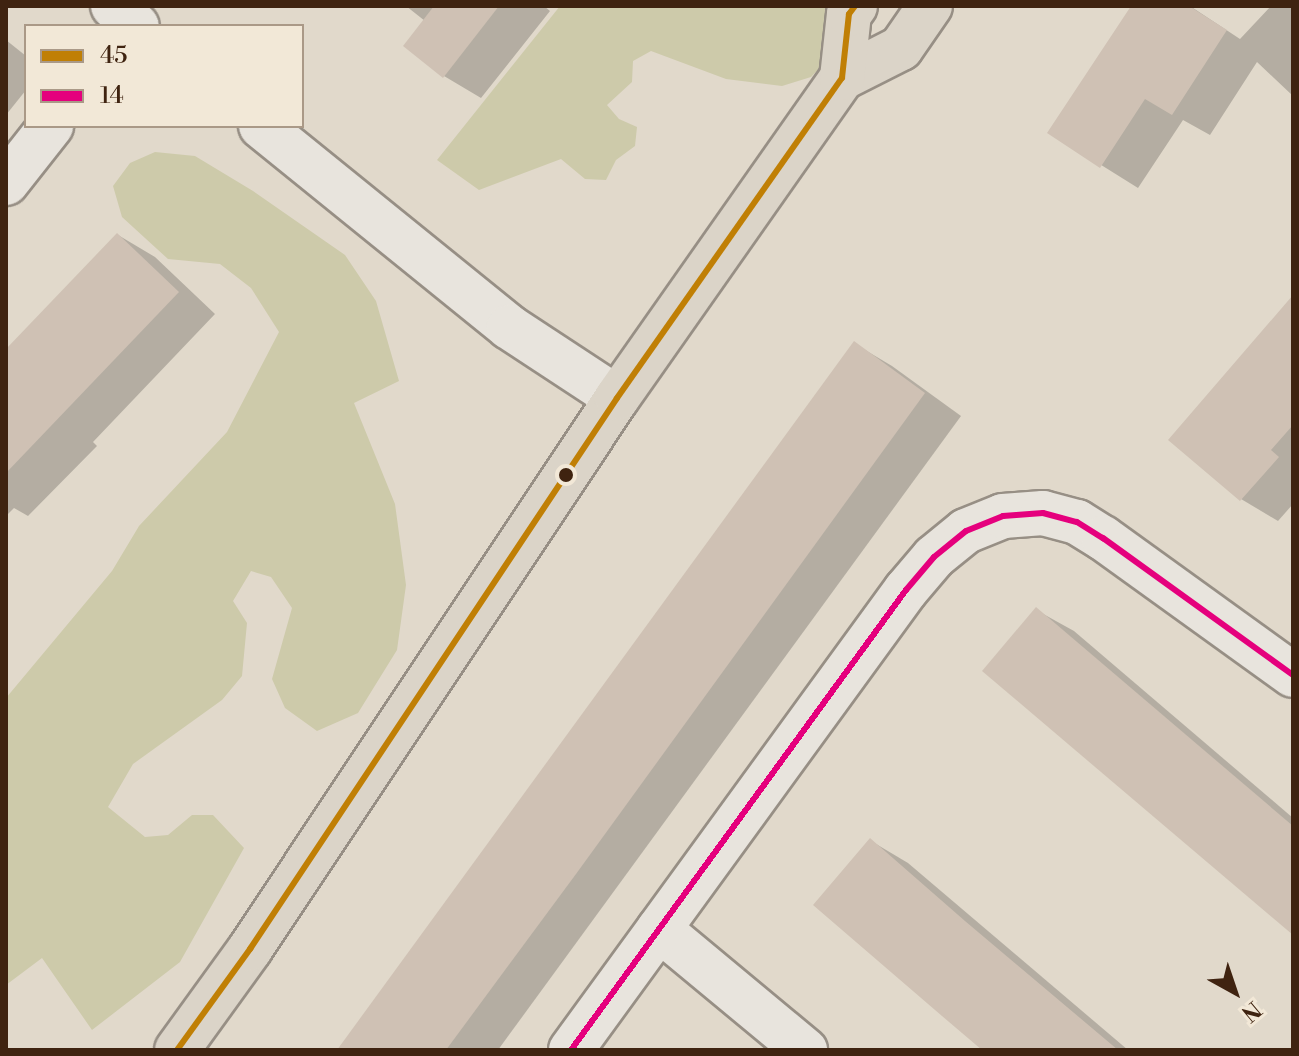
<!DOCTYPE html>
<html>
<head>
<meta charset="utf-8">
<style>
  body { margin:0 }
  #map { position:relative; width:1299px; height:1056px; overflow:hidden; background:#e1d9cb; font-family:"Libre Bodoni",serif }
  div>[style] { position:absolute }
  .green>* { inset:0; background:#cdcaaa }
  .shadow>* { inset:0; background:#0003 }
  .building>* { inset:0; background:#cfc1b4 }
  .roads { filter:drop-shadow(2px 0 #978f85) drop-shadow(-2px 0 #978f85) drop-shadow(0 2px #978f85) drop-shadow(0 -2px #978f85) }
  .minor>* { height:44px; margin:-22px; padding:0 22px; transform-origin:22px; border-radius:22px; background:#e8e4dd }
  .primary>* { height:44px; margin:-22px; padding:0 22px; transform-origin:22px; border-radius:22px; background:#dbd4c8 }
  .bus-1>* { height:6px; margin:-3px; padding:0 3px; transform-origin:3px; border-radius:3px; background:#c07f05 }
  .bus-2>* { height:6px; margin:-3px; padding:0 3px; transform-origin:3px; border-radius:3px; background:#e5007d }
  .dots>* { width:22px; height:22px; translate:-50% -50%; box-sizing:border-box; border:4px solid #f2e8d7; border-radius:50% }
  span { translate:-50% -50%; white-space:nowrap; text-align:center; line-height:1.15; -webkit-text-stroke:7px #f2e8d7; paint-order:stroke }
  .frame { position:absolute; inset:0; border:8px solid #3f2310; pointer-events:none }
  .legend { position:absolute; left:24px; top:24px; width:280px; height:104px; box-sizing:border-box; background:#f2e8d7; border:2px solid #aa9987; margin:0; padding:10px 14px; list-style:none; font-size:24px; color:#3f2310 }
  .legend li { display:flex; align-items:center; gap:16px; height:40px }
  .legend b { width:40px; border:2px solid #aa9987 }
  .north { position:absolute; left:1195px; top:952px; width:80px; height:80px; -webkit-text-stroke:6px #f2e8d7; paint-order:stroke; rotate:140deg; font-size:22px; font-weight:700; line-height:32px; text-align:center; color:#3f2310 }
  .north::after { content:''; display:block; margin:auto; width:28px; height:36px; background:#3f2310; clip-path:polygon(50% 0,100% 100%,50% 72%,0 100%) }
</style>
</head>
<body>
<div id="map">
  <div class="green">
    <div style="clip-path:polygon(560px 6px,840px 6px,831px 56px,811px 77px,782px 86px,726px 79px,651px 51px,633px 61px,632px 82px,607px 105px,619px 119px,637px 127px,635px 146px,616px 160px,606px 180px,585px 179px,561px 159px,479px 190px,437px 160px)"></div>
    <div style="clip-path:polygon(155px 152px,195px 156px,253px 191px,345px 255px,376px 301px,399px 381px,354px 403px,395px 504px,406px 585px,397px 650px,358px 713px,317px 731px,285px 708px,272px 679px,292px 608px,271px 577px,251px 571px,233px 601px,247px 623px,242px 676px,222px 700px,133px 764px,108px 807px,145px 837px,168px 835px,192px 815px,213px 815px,244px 848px,180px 962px,92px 1030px,42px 958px,6px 985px,6px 698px,112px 571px,139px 526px,227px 432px,279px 332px,251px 288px,220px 264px,168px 259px,122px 217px,113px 186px,130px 163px)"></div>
  </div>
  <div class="shadow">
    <div style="clip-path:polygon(406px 6px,544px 6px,550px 11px,481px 98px,444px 76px,425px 21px)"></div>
    <div style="clip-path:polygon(1133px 6px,1190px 6px,1240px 39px,1271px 6px,1288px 6px,1293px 9px,1293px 96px,1257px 62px,1210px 135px,1183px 120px,1138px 188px,1050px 133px)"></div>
    <div style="clip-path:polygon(6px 40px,26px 56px,26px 90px,6px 115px)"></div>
    <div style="clip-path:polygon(118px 235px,155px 257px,215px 314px,93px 442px,97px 446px,28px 516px,14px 508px,6px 516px,6px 356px)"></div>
    <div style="clip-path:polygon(1293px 306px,1293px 504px,1278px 521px,1241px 499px)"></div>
    <div style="clip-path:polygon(855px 344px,892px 366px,961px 416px,498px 1050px,339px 1050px)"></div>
    <div style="clip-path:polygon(1036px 610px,1074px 631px,1293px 818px,1293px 932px)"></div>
    <div style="clip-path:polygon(871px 841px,908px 863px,1128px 1050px,986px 1050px)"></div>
  </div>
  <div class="building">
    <div style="clip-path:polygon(434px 6px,499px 6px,443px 78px,403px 46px)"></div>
    <div style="clip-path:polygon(1131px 6px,1189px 6px,1227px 30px,1172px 115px,1145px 99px,1100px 168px,1047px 133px)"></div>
    <div style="clip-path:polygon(117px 233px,179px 292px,6px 473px,6px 349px)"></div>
    <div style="clip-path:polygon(1293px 295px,1293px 425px,1271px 450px,1279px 457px,1240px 501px,1168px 440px)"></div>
    <div style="clip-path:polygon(854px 341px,925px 393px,576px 874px,446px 1050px,337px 1050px)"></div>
    <div style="clip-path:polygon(1036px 607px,1293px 826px,1293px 935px,982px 671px)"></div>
    <div style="clip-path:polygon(870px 838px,965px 921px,1118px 1050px,982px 1050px,942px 1016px,813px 905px)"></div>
  </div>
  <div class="roads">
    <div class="minor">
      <div style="left:113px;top:6px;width:31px;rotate:40deg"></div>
      <div style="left:261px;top:126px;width:319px;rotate:39deg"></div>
      <div style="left:509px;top:327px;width:129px;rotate:33.3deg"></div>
      <div style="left:6px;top:183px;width:73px;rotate:-51.7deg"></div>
      <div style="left:659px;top:929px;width:190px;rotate:39.7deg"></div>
      <div style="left:571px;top:1050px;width:569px;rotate:-53.94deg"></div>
      <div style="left:906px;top:590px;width:43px;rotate:-49.7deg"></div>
      <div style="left:934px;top:557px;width:41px;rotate:-39.1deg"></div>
      <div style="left:966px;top:531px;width:40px;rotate:-22deg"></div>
      <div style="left:1003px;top:516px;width:40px;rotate:-4.3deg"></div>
      <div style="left:1043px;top:513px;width:35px;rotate:15deg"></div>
      <div style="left:1077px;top:522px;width:31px;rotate:32deg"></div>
      <div style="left:1103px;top:538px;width:234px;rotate:35.8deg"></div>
    </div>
    <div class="primary">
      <div style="left:842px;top:78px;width:66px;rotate:-27deg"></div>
      <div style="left:901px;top:48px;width:51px;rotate:-55.4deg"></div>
      <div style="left:177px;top:1050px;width:125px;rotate:-54.1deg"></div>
      <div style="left:250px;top:949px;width:662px;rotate:-56.33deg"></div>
      <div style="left:617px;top:398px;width:391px;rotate:-54.9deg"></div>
      <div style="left:842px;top:78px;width:64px;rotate:-83.8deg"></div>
      <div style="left:849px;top:14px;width:10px;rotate:-53deg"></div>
    </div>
  </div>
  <div class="bus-1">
    <div style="left:177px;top:1050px;width:125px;rotate:-54.1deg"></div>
    <div style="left:250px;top:949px;width:662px;rotate:-56.33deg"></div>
    <div style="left:617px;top:398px;width:391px;rotate:-54.9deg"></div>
    <div style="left:842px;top:78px;width:64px;rotate:-83.8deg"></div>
    <div style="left:849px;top:14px;width:10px;rotate:-53deg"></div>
  </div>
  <div class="bus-2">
    <div style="left:571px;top:1050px;width:569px;rotate:-53.94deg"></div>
    <div style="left:906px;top:590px;width:43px;rotate:-49.7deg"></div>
    <div style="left:934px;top:557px;width:41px;rotate:-39.1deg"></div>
    <div style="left:966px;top:531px;width:40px;rotate:-22deg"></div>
    <div style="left:1003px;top:516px;width:40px;rotate:-4.3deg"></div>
    <div style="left:1043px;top:513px;width:35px;rotate:15deg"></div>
    <div style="left:1077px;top:522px;width:31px;rotate:32deg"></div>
    <div style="left:1103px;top:538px;width:234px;rotate:35.8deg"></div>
  </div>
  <div class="dots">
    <div style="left:566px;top:475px;background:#3f2310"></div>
  </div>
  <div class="frame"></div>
  <ul class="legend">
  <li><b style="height:10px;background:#c07f05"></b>45</li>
  <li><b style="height:10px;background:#e5007d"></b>14</li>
  </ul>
  <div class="north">N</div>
</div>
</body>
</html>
